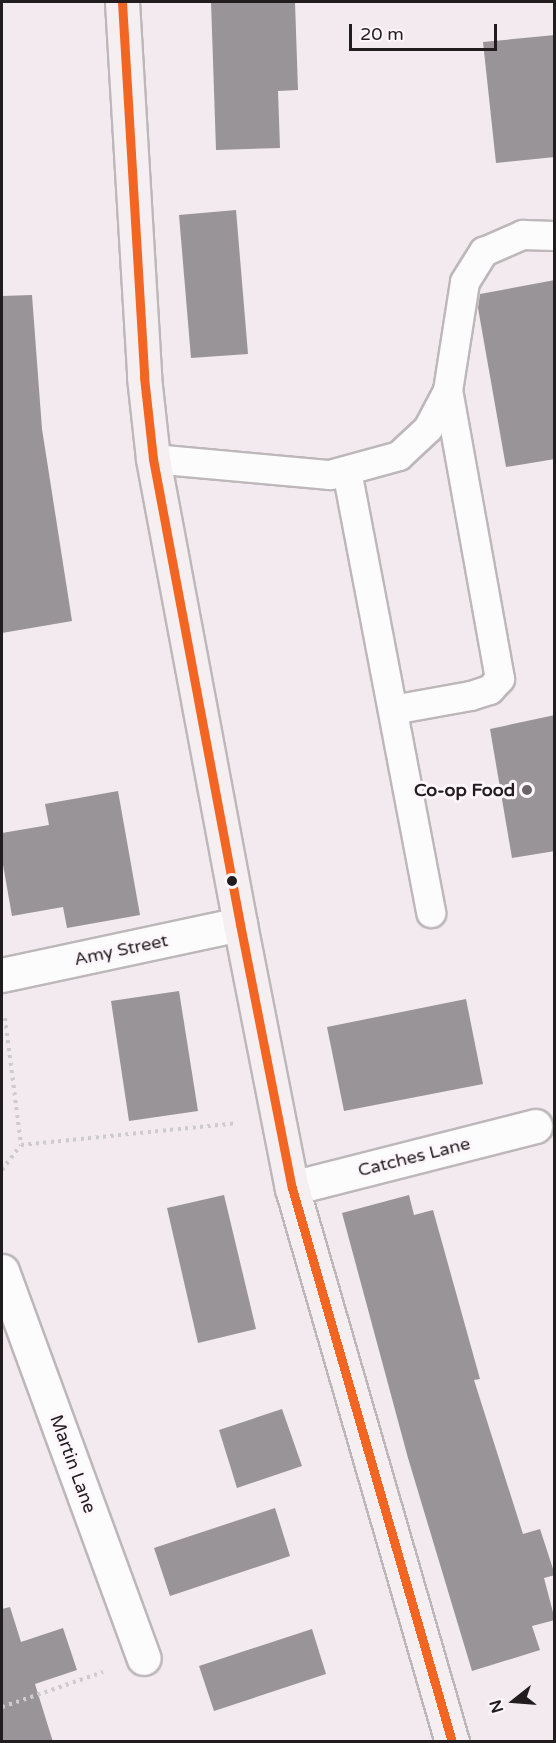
<!DOCTYPE html>
<html>
<head>
<meta charset="utf-8">
<style>
  body { margin:0 }
  #map { position:relative; width:556px; height:1743px; overflow:hidden; background:#f2eaee; font-family:"Varela Round",sans-serif }
  div>[style] { position:absolute }
  .building>* { inset:0; background:#989498 }
  .path>* { height:4px; margin-top:-2px; transform-origin:0; background:repeating-linear-gradient(90deg,#cecbcc 0 3px,transparent 0 7.5px) }
  .roads { filter:drop-shadow(2px 0 #bdb7ba) drop-shadow(-2px 0 #bdb7ba) drop-shadow(0 2px #bdb7ba) drop-shadow(0 -2px #bdb7ba) }
  .service>* { height:28px; margin:-14px; padding:0 14px; transform-origin:14px; border-radius:14px; background:#fdfcfc }
  .minor>* { height:33px; margin:-16.5px; padding:0 16.5px; transform-origin:16.5px; border-radius:16.5px; background:#fdfcfc }
  .primary>* { height:33px; margin:-16.5px; padding:0 16.5px; transform-origin:16.5px; border-radius:16.5px; background:#f6eff1 }
  .bus-1>* { height:9px; margin:-4.5px; padding:0 4.5px; transform-origin:4.5px; border-radius:4.5px; background:#f26522 }
  .dots>* { width:16px; height:16px; translate:-50% -50%; box-sizing:border-box; border:3px solid #fef6fb; border-radius:50% }
  span { translate:-50% -50%; white-space:nowrap; text-align:center; line-height:1.15; -webkit-text-stroke:6px #fef6fb; paint-order:stroke }
  .poi-label { font-size:18px; color:#211d1f; font-weight:700 }
  .right { translate:-100% -50%; text-align:right }
  .street-label { font-size:18px; color:#211d1f }
  .frame { position:absolute; inset:0; border:3px solid #211d1f; pointer-events:none }
  .north { position:absolute; left:484px; top:1671px; width:60px; height:60px; -webkit-text-stroke:4px #fef6fb; paint-order:stroke; rotate:253deg; font-size:16px; font-weight:700; line-height:24px; text-align:center; color:#211d1f }
  .north::after { content:''; display:block; margin:auto; width:21px; height:27px; background:#211d1f; clip-path:polygon(50% 0,100% 100%,50% 72%,0 100%) }
  .scale { position:absolute; left:349px; top:24px; width:148px; height:27px; box-sizing:border-box; border:3px solid #211d1f; border-top:0; padding-left:8px; font-size:18px; line-height:21px; white-space:nowrap; color:#211d1f; -webkit-text-stroke:4px #fef6fb; paint-order:stroke }
</style>
</head>
<body>
<div id="map">
  <div class="building">
    <div style="clip-path:polygon(211px 2px,295px 2px,298px 90px,278px 91px,280px 148px,216px 150px)"></div>
    <div style="clip-path:polygon(555px 35px,555px 157px,496px 163px,483px 42px)"></div>
    <div style="clip-path:polygon(236px 210px,248px 354px,191px 358px,179px 215px)"></div>
    <div style="clip-path:polygon(555px 280px,555px 459px,506px 467px,478px 308px,480px 294px)"></div>
    <div style="clip-path:polygon(32px 295px,42px 429px,72px 621px,2px 633px,2px 296px)"></div>
    <div style="clip-path:polygon(555px 715px,555px 851px,512px 858px,490px 729px)"></div>
    <div style="clip-path:polygon(118px 791px,140px 915px,67px 928px,63px 907px,12px 916px,2px 859px,2px 833px,49px 825px,45px 804px)"></div>
    <div style="clip-path:polygon(179px 991px,198px 1111px,129px 1121px,111px 1001px)"></div>
    <div style="clip-path:polygon(466px 999px,483px 1084px,344px 1111px,327px 1027px)"></div>
    <div style="clip-path:polygon(224px 1195px,256px 1329px,198px 1343px,167px 1208px)"></div>
    <div style="clip-path:polygon(409px 1195px,414px 1215px,433px 1210px,480px 1379px,474px 1380px,523px 1534px,540px 1529px,555px 1575px,544px 1578px,555px 1620px,532px 1626px,540px 1650px,472px 1671px,408px 1458px,342px 1213px)"></div>
    <div style="clip-path:polygon(282px 1409px,302px 1466px,237px 1488px,219px 1430px)"></div>
    <div style="clip-path:polygon(275px 1508px,290px 1556px,170px 1596px,154px 1548px)"></div>
    <div style="clip-path:polygon(10px 1607px,21px 1642px,63px 1628px,77px 1670px,35px 1684px,53px 1742px,2px 1742px,2px 1609px)"></div>
    <div style="clip-path:polygon(312px 1629px,326px 1674px,214px 1711px,199px 1666px)"></div>
  </div>
  <div class="path">
    <div style="left:5px;top:1018px;width:128px;rotate:82.8deg"></div>
    <div style="left:2px;top:1170px;width:31px;rotate:-53deg"></div>
    <div style="left:21px;top:1145px;width:216px;rotate:-5.8deg"></div>
    <div style="left:2px;top:1707px;width:107px;rotate:-19.1deg"></div>
  </div>
  <div class="roads">
    <div class="service">
      <div style="left:153px;top:459px;width:178px;rotate:5.2deg"></div>
      <div style="left:330px;top:475px;width:72px;rotate:-15.4deg"></div>
      <div style="left:399px;top:456px;width:40px;rotate:-43deg"></div>
      <div style="left:428px;top:429px;width:43px;rotate:-62.2deg"></div>
      <div style="left:448px;top:391px;width:110px;rotate:-81.1deg"></div>
      <div style="left:465px;top:282px;width:36px;rotate:-58deg"></div>
      <div style="left:484px;top:252px;width:43px;rotate:-23.6deg"></div>
      <div style="left:523px;top:235px;width:31px;rotate:2deg"></div>
      <div style="left:347px;top:471px;width:450px;rotate:79.2deg"></div>
      <div style="left:393px;top:710px;width:79px;rotate:-10.2deg"></div>
      <div style="left:471px;top:696px;width:20px;rotate:-18deg"></div>
      <div style="left:490px;top:690px;width:15px;rotate:-48deg"></div>
      <div style="left:500px;top:679px;width:293px;rotate:-100.2deg"></div>
    </div>
    <div class="minor">
      <div style="left:2px;top:975px;width:243px;rotate:-12.1deg"></div>
      <div style="left:292px;top:1188px;width:251px;rotate:-14.3deg"></div>
      <div style="left:2px;top:1271px;width:412px;rotate:69.9deg"></div>
    </div>
    <div class="primary">
      <div style="left:122px;top:2px;width:376px;rotate:86.6deg"></div>
      <div style="left:144px;top:377px;width:82px;rotate:83.7deg"></div>
      <div style="left:153px;top:459px;width:473px;rotate:79.4deg"></div>
      <div style="left:240px;top:924px;width:269px;rotate:78.9deg"></div>
      <div style="left:292px;top:1188px;width:577px;rotate:73.89deg"></div>
    </div>
  </div>
  <div class="bus-1">
    <div style="left:122px;top:2px;width:376px;rotate:86.6deg"></div>
    <div style="left:144px;top:377px;width:82px;rotate:83.7deg"></div>
    <div style="left:153px;top:459px;width:473px;rotate:79.4deg"></div>
    <div style="left:240px;top:924px;width:269px;rotate:78.9deg"></div>
    <div style="left:292px;top:1188px;width:577px;rotate:73.89deg"></div>
  </div>
  <div class="dots">
    <div style="left:527px;top:790px;background:#6a6567"></div>
    <div style="left:232px;top:881px;background:#211d1f"></div>
  </div>
  <div class="poi-label">
    <span class="right" style="left:515px;top:790px">Co-op Food</span>
  </div>
  <div class="street-label">
    <span style="left:121px;top:950px;rotate:-12deg">Amy Street</span>
    <span style="left:414px;top:1157px;rotate:-14deg">Catches Lane</span>
    <span style="left:73px;top:1464px;rotate:70deg">Martin Lane</span>
  </div>
  <div class="frame"></div>
  <div class="north">N</div>
  <div class="scale">20 m</div>
</div>
</body>
</html>
